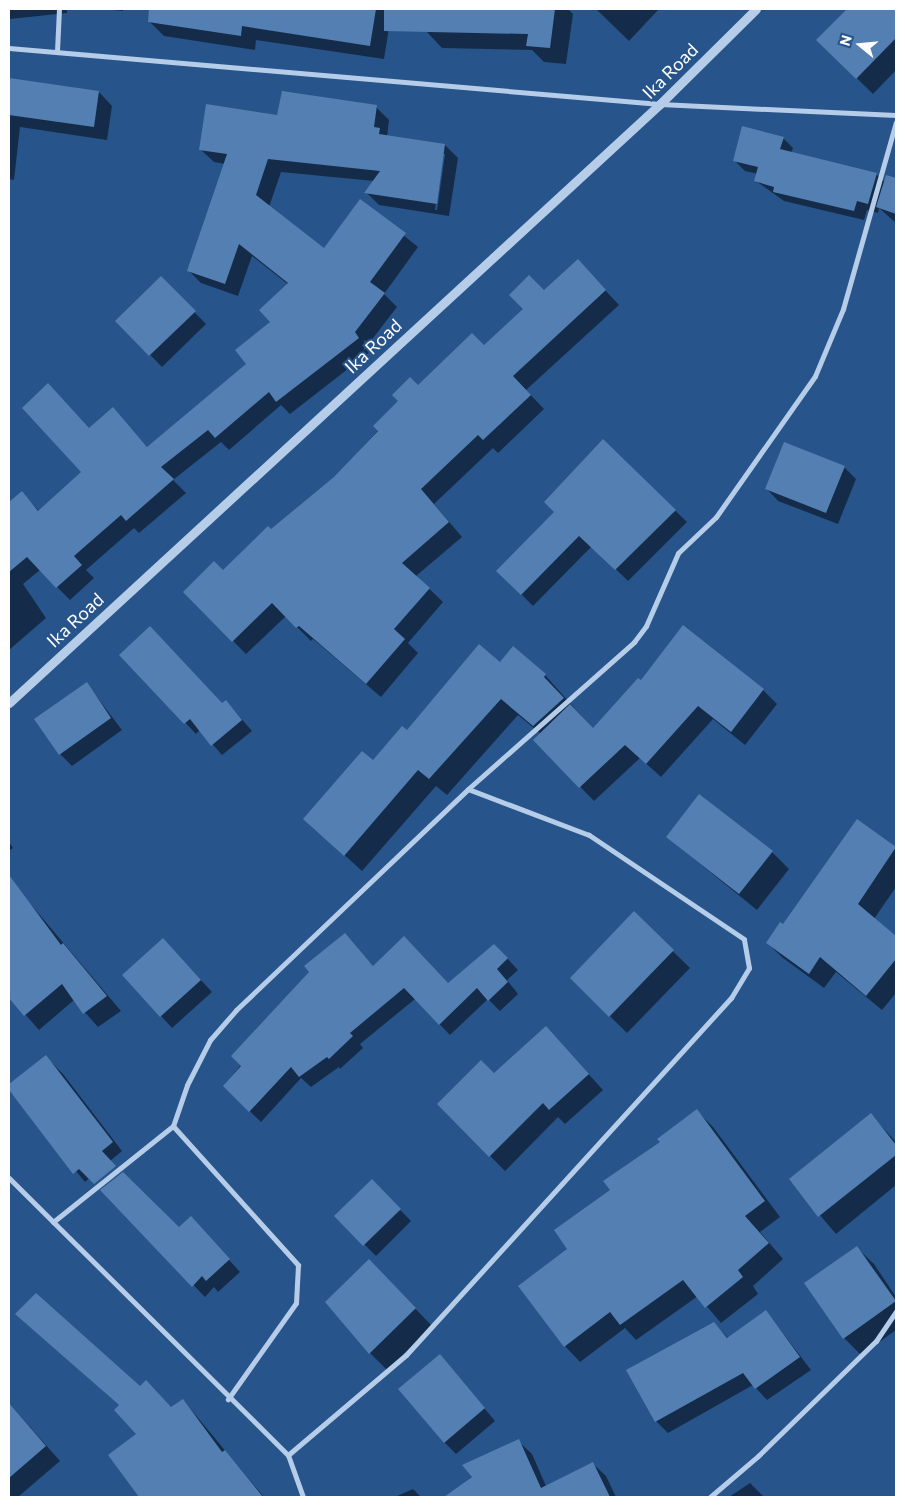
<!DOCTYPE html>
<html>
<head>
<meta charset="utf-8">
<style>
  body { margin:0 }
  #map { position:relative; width:905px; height:1506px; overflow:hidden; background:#27548a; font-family:Commissioner,sans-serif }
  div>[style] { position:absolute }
  .shadow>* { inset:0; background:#0007 }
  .building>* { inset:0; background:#547fb2 }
  .minor>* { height:5px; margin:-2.5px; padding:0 2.5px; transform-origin:2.5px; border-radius:2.5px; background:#b5cde9 }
  .tertiary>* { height:9px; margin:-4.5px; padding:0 4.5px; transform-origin:4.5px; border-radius:4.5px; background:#b5cde9 }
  span { translate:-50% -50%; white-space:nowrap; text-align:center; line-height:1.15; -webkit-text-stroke:4px #27548a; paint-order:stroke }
  .street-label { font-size:18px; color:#fff }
  .frame { position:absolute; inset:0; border:10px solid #fff; pointer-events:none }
  .north { position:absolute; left:835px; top:20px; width:50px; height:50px; -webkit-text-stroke:4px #27548a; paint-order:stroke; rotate:287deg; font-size:14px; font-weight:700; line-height:20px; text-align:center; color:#fff }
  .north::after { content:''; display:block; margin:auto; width:18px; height:22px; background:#fff; clip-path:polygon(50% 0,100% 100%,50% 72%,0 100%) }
</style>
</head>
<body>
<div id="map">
  <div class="shadow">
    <div style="clip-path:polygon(9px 9px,67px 9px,67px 13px,10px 19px)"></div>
    <div style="clip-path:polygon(104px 9px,123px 9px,123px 11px)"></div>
    <div style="clip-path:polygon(153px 9px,392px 9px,384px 59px,256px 40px,255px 50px,164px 36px,150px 22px)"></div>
    <div style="clip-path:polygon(426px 9px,568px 9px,573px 14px,566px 64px,544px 62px,532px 50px,442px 48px,426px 31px)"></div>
    <div style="clip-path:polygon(596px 9px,659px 9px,629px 41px)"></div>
    <div style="clip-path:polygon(849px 9px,896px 9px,896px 70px,873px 94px,818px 40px)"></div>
    <div style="clip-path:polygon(9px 79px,99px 92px,112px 106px,107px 140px,20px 127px,14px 180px,9px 179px)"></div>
    <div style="clip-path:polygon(evenodd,376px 107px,389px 120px,387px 137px,445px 145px,458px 158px,449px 216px,379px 205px,366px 192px,374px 181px,281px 172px,269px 207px,325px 250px,360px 200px,418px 247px,384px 294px,397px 307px,367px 346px,371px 351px,290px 414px,281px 405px,229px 450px,221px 442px,173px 480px,186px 493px,139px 533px,134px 528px,86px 570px,94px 578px,70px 600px,40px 570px,23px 584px,46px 618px,9px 650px,9px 504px,22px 493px,39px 511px,82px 472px,90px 429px,113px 409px,148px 448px,248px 364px,289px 285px,252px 256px,238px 296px,201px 283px,188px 270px,225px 164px,214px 162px,201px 150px,278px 116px,376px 107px,443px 154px,445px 154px,437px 210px,435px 210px,443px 154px)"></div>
    <div style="clip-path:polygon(783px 138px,793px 148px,791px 153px,876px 174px,885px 182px,886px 176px,896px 179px,896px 223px,879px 208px,878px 213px,867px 210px,864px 220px,784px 201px,756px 181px,758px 174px,745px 171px,735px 161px)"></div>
    <div style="clip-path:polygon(578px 261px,619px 305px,526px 390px,544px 409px,498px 453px,493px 448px,434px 504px,462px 537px,416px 576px,443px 602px,408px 643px,418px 653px,381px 697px,313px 639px,311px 641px,286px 616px,246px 654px,233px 641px,223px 572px,335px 478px,418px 386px,484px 346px)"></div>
    <div style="clip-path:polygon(161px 278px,206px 324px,162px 367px,117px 321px)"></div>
    <div style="clip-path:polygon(603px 440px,687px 522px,628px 581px,592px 546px,533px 606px,498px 571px,556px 512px)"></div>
    <div style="clip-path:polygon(844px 467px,856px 479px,838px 524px,778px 501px,767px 489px)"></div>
    <div style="clip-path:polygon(121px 655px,223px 704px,226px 701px,252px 731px,222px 755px,200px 730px,196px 734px)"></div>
    <div style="clip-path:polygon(500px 664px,545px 675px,593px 729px,641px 682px,763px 690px,777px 704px,745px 745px,713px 719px,661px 777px,640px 758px,594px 801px,535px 740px,541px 734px,518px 715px,447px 795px,436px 786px,362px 871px,305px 819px,407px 732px)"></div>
    <div style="clip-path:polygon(87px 684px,122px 730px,72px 766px,60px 754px)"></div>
    <div style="clip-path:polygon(857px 821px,896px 849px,896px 887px,874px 919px,896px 937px,896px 993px,882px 1010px,836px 972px,824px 988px,783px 958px,767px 943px,783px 926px)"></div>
    <div style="clip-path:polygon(667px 837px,772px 852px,789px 869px,757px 910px)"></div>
    <div style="clip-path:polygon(9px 842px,13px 848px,9px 851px)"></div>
    <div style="clip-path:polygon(22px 894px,121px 1011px,98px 1027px,74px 1000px,39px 1030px,9px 996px,9px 904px)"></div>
    <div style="clip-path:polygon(634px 913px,690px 968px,627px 1033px,571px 978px)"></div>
    <div style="clip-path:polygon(345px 935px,374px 967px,449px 985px,505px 956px,518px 970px,507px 980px,518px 994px,500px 1011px,488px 999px,450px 1035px,415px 999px,360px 1044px,363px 1048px,340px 1069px,339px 1067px,311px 1087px,301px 1078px,261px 1122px,224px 1086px)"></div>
    <div style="clip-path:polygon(163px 939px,212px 992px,172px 1028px,161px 1016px)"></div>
    <div style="clip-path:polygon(546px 1027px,603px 1090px,565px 1124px,558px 1117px,505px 1171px,439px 1104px,494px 1074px)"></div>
    <div style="clip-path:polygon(46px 1057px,63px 1074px,122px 1151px,85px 1182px,9px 1090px,9px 1084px)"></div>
    <div style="clip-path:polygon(697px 1111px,713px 1127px,780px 1217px,760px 1232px,783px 1259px,753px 1286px,758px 1294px,721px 1323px,698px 1296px,636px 1340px,625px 1328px,580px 1362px,565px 1346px,568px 1249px,611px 1191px)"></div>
    <div style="clip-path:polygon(871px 1115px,896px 1142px,896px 1185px,836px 1234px,790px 1180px)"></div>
    <div style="clip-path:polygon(372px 1181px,411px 1221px,376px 1256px,336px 1216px)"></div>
    <div style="clip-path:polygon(102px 1190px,179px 1229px,202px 1230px,240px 1272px,218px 1292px,214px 1287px,205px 1297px)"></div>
    <div style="clip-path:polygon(856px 1247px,874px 1264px,896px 1297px,896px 1330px,861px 1355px,844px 1338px)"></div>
    <div style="clip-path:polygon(386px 1278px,432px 1326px,387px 1370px,370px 1353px)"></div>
    <div style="clip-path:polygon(766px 1311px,811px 1370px,767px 1400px,753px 1385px,668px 1433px,656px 1421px,714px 1323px,728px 1338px)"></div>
    <div style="clip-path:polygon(17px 1314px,172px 1409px,183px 1400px,264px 1497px,141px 1497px,109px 1455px,138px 1434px,120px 1406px)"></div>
    <div style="clip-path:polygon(451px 1368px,495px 1421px,456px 1454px,444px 1442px)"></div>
    <div style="clip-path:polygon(9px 1403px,60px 1461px,18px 1497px,9px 1497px)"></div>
    <div style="clip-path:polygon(518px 1441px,532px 1454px,546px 1486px,592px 1463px,606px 1476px,616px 1497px,446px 1497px)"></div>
    <div style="clip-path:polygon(750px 1483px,764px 1497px,729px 1497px)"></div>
    <div style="clip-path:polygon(413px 1489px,421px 1497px,395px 1497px)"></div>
  </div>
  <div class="building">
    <div style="clip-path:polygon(149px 9px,376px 9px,370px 46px,242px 26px,241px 36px,148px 22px)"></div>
    <div style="clip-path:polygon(384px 9px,555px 9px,550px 48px,526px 46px,528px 34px,384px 31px)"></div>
    <div style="clip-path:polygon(847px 9px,896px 9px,896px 38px,856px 79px,816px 40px)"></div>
    <div style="clip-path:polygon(9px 78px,99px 91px,94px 127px,9px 115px)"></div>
    <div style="clip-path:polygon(282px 91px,377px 105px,374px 127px,380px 128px,379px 134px,445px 144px,437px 204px,364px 193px,380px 171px,268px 159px,256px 195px,324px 248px,360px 199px,406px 233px,370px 282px,385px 293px,355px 332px,359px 338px,276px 402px,269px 392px,215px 438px,208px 430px,161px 467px,174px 479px,126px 521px,121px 515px,74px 556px,82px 565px,56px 588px,27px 557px,9px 572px,9px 502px,22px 491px,38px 511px,81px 472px,22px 408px,48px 383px,89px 428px,113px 407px,147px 447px,246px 364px,235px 350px,270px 322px,259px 310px,288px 283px,239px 244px,225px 284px,187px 271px,227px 154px,199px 150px,206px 104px,277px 115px)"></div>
    <div style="clip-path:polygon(742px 126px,784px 137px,780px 149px,877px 173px,868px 204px,857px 201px,854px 211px,773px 192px,774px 187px,754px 181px,758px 167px,733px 161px)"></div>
    <div style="clip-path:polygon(886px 175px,896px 178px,896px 214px,876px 207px)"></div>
    <div style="clip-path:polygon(578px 259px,606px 290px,513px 376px,531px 395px,483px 440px,478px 435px,421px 489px,449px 522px,402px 563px,430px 588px,394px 629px,405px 639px,366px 684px,299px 626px,296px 628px,272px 603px,232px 642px,183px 592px,214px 561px,223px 570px,268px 526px,271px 529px,334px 477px,378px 431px,373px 426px,398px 401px,392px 395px,410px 377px,418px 385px,472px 333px,484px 345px,523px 309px,509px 295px,529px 275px,544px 290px)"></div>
    <div style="clip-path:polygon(161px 276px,196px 311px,149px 356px,115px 321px)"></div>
    <div style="clip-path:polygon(603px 439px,676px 510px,615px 570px,579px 536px,521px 595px,496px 571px,554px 512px,544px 502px)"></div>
    <div style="clip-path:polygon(784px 442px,845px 466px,826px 513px,765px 489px)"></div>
    <div style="clip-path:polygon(683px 625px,764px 689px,731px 732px,698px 706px,646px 764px,625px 745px,579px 788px,533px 740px,570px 704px,593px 728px,638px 678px,641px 680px)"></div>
    <div style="clip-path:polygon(150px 626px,222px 703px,226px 700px,242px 720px,211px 746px,190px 719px,184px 724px,119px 655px)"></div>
    <div style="clip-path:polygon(479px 644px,500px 662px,513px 646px,546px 674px,544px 677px,564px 698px,533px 726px,501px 699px,429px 779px,418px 770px,344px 856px,303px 819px,362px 751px,373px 760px,402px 726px,407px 730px)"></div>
    <div style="clip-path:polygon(87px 682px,111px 718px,59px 755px,34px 719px)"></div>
    <div style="clip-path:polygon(699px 794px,773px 851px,739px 894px,666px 837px)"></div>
    <div style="clip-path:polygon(857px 819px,896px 847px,858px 904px,896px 936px,896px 959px,866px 996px,820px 957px,809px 974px,766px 943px,780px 922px,783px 924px)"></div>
    <div style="clip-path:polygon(9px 875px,61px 945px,63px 943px,107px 996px,83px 1014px,62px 984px,24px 1016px,9px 998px)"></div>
    <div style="clip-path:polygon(634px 911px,674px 950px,609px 1017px,570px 978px)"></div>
    <div style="clip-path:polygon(345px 933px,373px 966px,404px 936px,448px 983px,494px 944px,508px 958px,497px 969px,508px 982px,488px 1001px,477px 988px,439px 1025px,404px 988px,350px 1033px,353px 1036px,329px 1059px,327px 1057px,299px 1077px,291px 1067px,249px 1112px,223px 1086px,241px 1066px,231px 1056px,309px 972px,304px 966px)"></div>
    <div style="clip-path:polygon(163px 938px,201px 980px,160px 1017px,122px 975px)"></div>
    <div style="clip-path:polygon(546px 1026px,589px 1074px,549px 1110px,543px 1103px,489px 1157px,437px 1104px,481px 1060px,494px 1073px)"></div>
    <div style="clip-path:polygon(46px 1055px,113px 1142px,102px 1151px,116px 1166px,94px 1184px,79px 1169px,73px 1174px,9px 1090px,9px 1084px)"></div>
    <div style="clip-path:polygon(697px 1109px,765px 1201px,745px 1216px,769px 1243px,738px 1270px,743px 1277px,705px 1308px,683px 1280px,620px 1325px,610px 1312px,564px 1347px,518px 1286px,567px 1249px,554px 1230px,610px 1190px,603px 1181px,660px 1142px,657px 1139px)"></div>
    <div style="clip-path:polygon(871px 1113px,896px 1145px,896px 1155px,818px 1217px,789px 1179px)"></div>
    <div style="clip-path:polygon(123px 1172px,179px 1227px,191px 1216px,230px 1259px,206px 1281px,202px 1276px,192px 1287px,100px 1190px)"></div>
    <div style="clip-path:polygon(372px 1179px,401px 1209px,363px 1246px,334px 1216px)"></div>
    <div style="clip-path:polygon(857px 1246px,896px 1301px,843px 1339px,804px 1283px)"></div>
    <div style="clip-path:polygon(369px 1259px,416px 1308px,369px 1354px,325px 1302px)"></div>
    <div style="clip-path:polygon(36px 1293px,140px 1386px,146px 1380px,171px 1407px,183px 1399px,222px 1452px,225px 1450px,263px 1497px,139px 1497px,108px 1455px,136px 1434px,114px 1410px,119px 1405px,15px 1314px)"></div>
    <div style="clip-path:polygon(766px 1310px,800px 1357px,755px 1389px,743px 1373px,655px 1422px,626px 1370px,714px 1322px,727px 1338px)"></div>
    <div style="clip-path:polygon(440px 1354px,485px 1408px,444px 1443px,398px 1389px)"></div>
    <div style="clip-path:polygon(9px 1403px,46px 1446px,9px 1478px)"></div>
    <div style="clip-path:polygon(519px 1439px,541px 1488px,593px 1462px,610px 1497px,444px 1497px,472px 1477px,462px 1465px)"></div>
  </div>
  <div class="minor">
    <div style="left:9px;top:48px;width:653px;rotate:4.92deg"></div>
    <div style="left:660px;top:104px;width:236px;rotate:2.7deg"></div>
    <div style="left:57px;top:51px;width:42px;rotate:-87.3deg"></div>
    <div style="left:173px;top:1126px;width:187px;rotate:48deg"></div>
    <div style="left:298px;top:1265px;width:38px;rotate:93deg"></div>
    <div style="left:296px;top:1303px;width:118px;rotate:125.3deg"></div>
    <div style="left:9px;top:1178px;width:393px;rotate:44.8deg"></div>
    <div style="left:288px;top:1455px;width:45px;rotate:70.3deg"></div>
    <div style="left:53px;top:1222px;width:154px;rotate:-38.7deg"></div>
    <div style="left:173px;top:1126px;width:43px;rotate:-71.1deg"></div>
    <div style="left:187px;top:1085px;width:51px;rotate:-62.9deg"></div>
    <div style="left:210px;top:1040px;width:40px;rotate:-49deg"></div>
    <div style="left:236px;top:1010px;width:320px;rotate:-43.6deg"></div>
    <div style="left:468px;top:789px;width:222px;rotate:-41.5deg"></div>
    <div style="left:634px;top:642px;width:20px;rotate:-53deg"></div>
    <div style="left:646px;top:626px;width:80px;rotate:-66.3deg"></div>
    <div style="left:678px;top:553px;width:52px;rotate:-43.5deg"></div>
    <div style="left:716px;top:517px;width:172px;rotate:-54.9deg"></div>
    <div style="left:815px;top:376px;width:73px;rotate:-67.3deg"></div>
    <div style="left:843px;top:309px;width:194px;rotate:-74.2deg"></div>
    <div style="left:288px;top:1455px;width:155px;rotate:-40.3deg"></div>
    <div style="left:406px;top:1355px;width:483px;rotate:-47.7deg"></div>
    <div style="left:731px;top:998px;width:35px;rotate:-59deg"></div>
    <div style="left:749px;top:968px;width:29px;rotate:-100deg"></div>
    <div style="left:744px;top:939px;width:187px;rotate:-146.1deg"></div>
    <div style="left:589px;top:835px;width:129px;rotate:-159.2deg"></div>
    <div style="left:710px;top:1497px;width:63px;rotate:-40.5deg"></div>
    <div style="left:758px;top:1456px;width:165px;rotate:-44.3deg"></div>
    <div style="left:876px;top:1341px;width:36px;rotate:-56deg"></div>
  </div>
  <div class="tertiary">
    <div style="left:9px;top:703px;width:885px;rotate:-42.62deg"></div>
    <div style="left:660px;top:104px;width:135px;rotate:-44.7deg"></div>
  </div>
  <div class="street-label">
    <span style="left:670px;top:71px;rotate:-45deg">Ika Road</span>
    <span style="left:373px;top:346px;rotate:-43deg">Ika Road</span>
    <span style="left:75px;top:620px;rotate:-43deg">Ika Road</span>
  </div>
  <div class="frame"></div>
  <div class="north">N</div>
</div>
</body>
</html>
